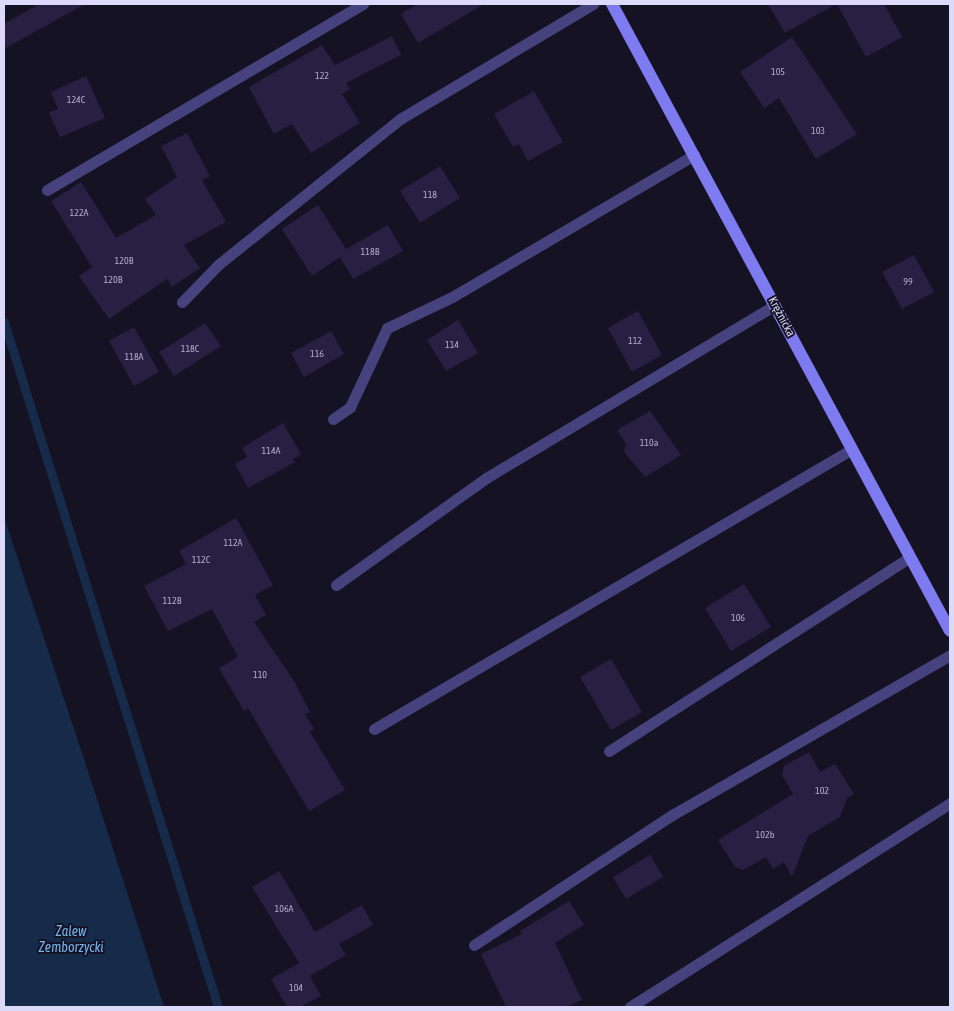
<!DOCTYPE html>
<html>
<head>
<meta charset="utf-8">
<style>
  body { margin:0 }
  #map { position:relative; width:954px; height:1011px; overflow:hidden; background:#151224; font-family:"Asap Condensed",sans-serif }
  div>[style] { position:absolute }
  .water>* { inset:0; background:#162a49 }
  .stream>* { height:9px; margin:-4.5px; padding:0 4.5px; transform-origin:4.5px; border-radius:4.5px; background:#162a49 }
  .building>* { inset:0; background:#272043 }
  .lane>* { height:11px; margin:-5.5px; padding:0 5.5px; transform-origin:5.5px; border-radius:5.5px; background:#45427e }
  .secondary>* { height:12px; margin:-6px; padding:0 6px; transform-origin:6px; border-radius:6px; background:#7e7bf0 }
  span { translate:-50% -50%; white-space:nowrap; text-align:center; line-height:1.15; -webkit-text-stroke:4px #151224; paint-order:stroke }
  .number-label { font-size:10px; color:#b0abcd }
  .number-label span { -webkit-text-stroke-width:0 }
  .street-label { font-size:12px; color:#ddd9fb }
  .water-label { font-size:14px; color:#73b5ef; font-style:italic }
  .frame { position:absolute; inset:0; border:5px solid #ddd9fb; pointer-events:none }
</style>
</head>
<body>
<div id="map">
  <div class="water">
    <div style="clip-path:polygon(4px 517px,86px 765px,164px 1007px,4px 1007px)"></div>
  </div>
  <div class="stream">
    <div style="left:4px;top:322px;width:718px;rotate:72.65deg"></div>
  </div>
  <div class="building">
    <div style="clip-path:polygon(39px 4px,85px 4px,4px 49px,4px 24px)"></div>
    <div style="clip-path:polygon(418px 4px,484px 4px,418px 43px,401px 14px)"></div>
    <div style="clip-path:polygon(768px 4px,836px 4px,785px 33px)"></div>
    <div style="clip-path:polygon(837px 4px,884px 4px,902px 37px,866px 57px)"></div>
    <div style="clip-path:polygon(392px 36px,401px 55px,346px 83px,350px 89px,342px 94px,360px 123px,311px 153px,292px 124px,274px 134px,249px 87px,322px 45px,335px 65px)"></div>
    <div style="clip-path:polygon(792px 37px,857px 134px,816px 159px,779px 98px,764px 108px,740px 72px)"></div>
    <div style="clip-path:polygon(86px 76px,105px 118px,60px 137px,49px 113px,58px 109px,51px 92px)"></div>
    <div style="clip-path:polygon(534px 91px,563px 142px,528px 161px,519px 144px,513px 147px,494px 114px)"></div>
    <div style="clip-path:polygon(187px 133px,210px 176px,202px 180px,226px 222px,184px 245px,200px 268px,172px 287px,167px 279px,109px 319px,79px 276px,92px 267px,51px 201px,81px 182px,116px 238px,156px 215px,145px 199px,177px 177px,161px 146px)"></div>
    <div style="clip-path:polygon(440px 166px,460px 198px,420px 223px,400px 191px)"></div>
    <div style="clip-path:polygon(318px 205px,346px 249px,388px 225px,403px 251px,353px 279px,340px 257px,312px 276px,282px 229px)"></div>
    <div style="clip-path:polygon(914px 255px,934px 292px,902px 309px,882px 272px)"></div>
    <div style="clip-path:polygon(638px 311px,662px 355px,632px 372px,608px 328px)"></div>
    <div style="clip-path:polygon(458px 320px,478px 353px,446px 371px,427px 340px)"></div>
    <div style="clip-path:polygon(205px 323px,221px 346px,174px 376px,159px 352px)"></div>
    <div style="clip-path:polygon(134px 327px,159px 372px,134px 386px,109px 341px)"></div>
    <div style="clip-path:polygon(331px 331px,344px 354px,304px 377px,291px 353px)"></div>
    <div style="clip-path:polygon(650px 411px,681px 455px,645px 477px,624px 452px,626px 444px,617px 430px)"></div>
    <div style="clip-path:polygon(283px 423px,301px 454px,293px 459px,295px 462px,248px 488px,235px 464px,247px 457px,242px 448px)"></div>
    <div style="clip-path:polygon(236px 518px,273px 585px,255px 595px,266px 615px,254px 622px,294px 681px,310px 712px,305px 714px,314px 729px,310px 732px,345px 790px,309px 811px,248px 708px,244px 711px,219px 668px,238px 657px,212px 609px,168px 631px,144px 586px,186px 564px,179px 551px)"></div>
    <div style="clip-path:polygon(744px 584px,771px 627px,731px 651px,705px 608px)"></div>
    <div style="clip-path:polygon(611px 659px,642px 712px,611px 730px,580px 677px)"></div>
    <div style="clip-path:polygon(809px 752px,820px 772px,835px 764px,854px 794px,847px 798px,840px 817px,808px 836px,792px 877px,784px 862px,773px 869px,766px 857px,743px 870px,735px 867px,718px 840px,793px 794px,782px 775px,784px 766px)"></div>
    <div style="clip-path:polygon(650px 855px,663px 877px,626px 899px,613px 877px)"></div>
    <div style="clip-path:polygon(279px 871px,315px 932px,362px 905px,373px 925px,339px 944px,346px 955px,310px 976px,321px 996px,300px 1007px,287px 1007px,271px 979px,299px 963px,252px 887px)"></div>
    <div style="clip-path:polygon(569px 901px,584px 925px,555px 943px,582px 1000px,566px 1007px,506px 1007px,481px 954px,522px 934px,520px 931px)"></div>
  </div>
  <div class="lane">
    <div style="left:47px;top:190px;width:367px;rotate:-30.5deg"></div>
    <div style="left:182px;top:302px;width:53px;rotate:-45.8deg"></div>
    <div style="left:219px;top:264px;width:232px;rotate:-38.7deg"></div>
    <div style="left:400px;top:119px;width:225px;rotate:-30.8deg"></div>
    <div style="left:333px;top:419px;width:21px;rotate:-35deg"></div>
    <div style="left:350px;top:407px;width:87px;rotate:-64.9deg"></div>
    <div style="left:387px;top:328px;width:72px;rotate:-25.5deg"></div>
    <div style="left:452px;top:297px;width:281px;rotate:-30.4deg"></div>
    <div style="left:336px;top:585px;width:184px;rotate:-35.5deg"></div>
    <div style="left:486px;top:478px;width:337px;rotate:-30.9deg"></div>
    <div style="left:374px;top:729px;width:554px;rotate:-30.36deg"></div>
    <div style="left:609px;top:751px;width:358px;rotate:-32.8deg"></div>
    <div style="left:474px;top:945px;width:237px;rotate:-33.3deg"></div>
    <div style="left:672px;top:815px;width:321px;rotate:-29.9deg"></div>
    <div style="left:630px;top:1007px;width:379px;rotate:-32.5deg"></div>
  </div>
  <div class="secondary">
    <div style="left:612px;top:4px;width:712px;rotate:61.67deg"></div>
  </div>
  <div class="number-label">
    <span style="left:778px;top:72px">105</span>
    <span style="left:322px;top:76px">122</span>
    <span style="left:76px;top:100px">124C</span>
    <span style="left:818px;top:131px">103</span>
    <span style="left:430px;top:195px">118</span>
    <span style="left:79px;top:213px">122A</span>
    <span style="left:370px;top:252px">118B</span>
    <span style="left:124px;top:261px">120B</span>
    <span style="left:113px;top:280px">120B</span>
    <span style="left:908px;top:282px">99</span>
    <span style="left:635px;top:341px">112</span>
    <span style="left:452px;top:345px">114</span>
    <span style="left:190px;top:349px">118C</span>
    <span style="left:317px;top:354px">116</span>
    <span style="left:134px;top:357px">118A</span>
    <span style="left:649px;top:443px">110a</span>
    <span style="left:271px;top:451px">114A</span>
    <span style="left:233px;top:543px">112A</span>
    <span style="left:201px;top:560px">112C</span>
    <span style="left:172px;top:601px">112B</span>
    <span style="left:738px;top:618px">106</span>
    <span style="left:260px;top:675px">110</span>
    <span style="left:822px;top:791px">102</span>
    <span style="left:765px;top:835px">102b</span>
    <span style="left:284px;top:909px">106A</span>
    <span style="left:296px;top:988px">104</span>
  </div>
  <div class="street-label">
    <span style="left:781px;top:317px;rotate:62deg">Krężnicka</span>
  </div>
  <div class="water-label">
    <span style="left:71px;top:939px">Zalew<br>Zemborzycki</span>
  </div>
  <div class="frame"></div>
</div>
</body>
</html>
